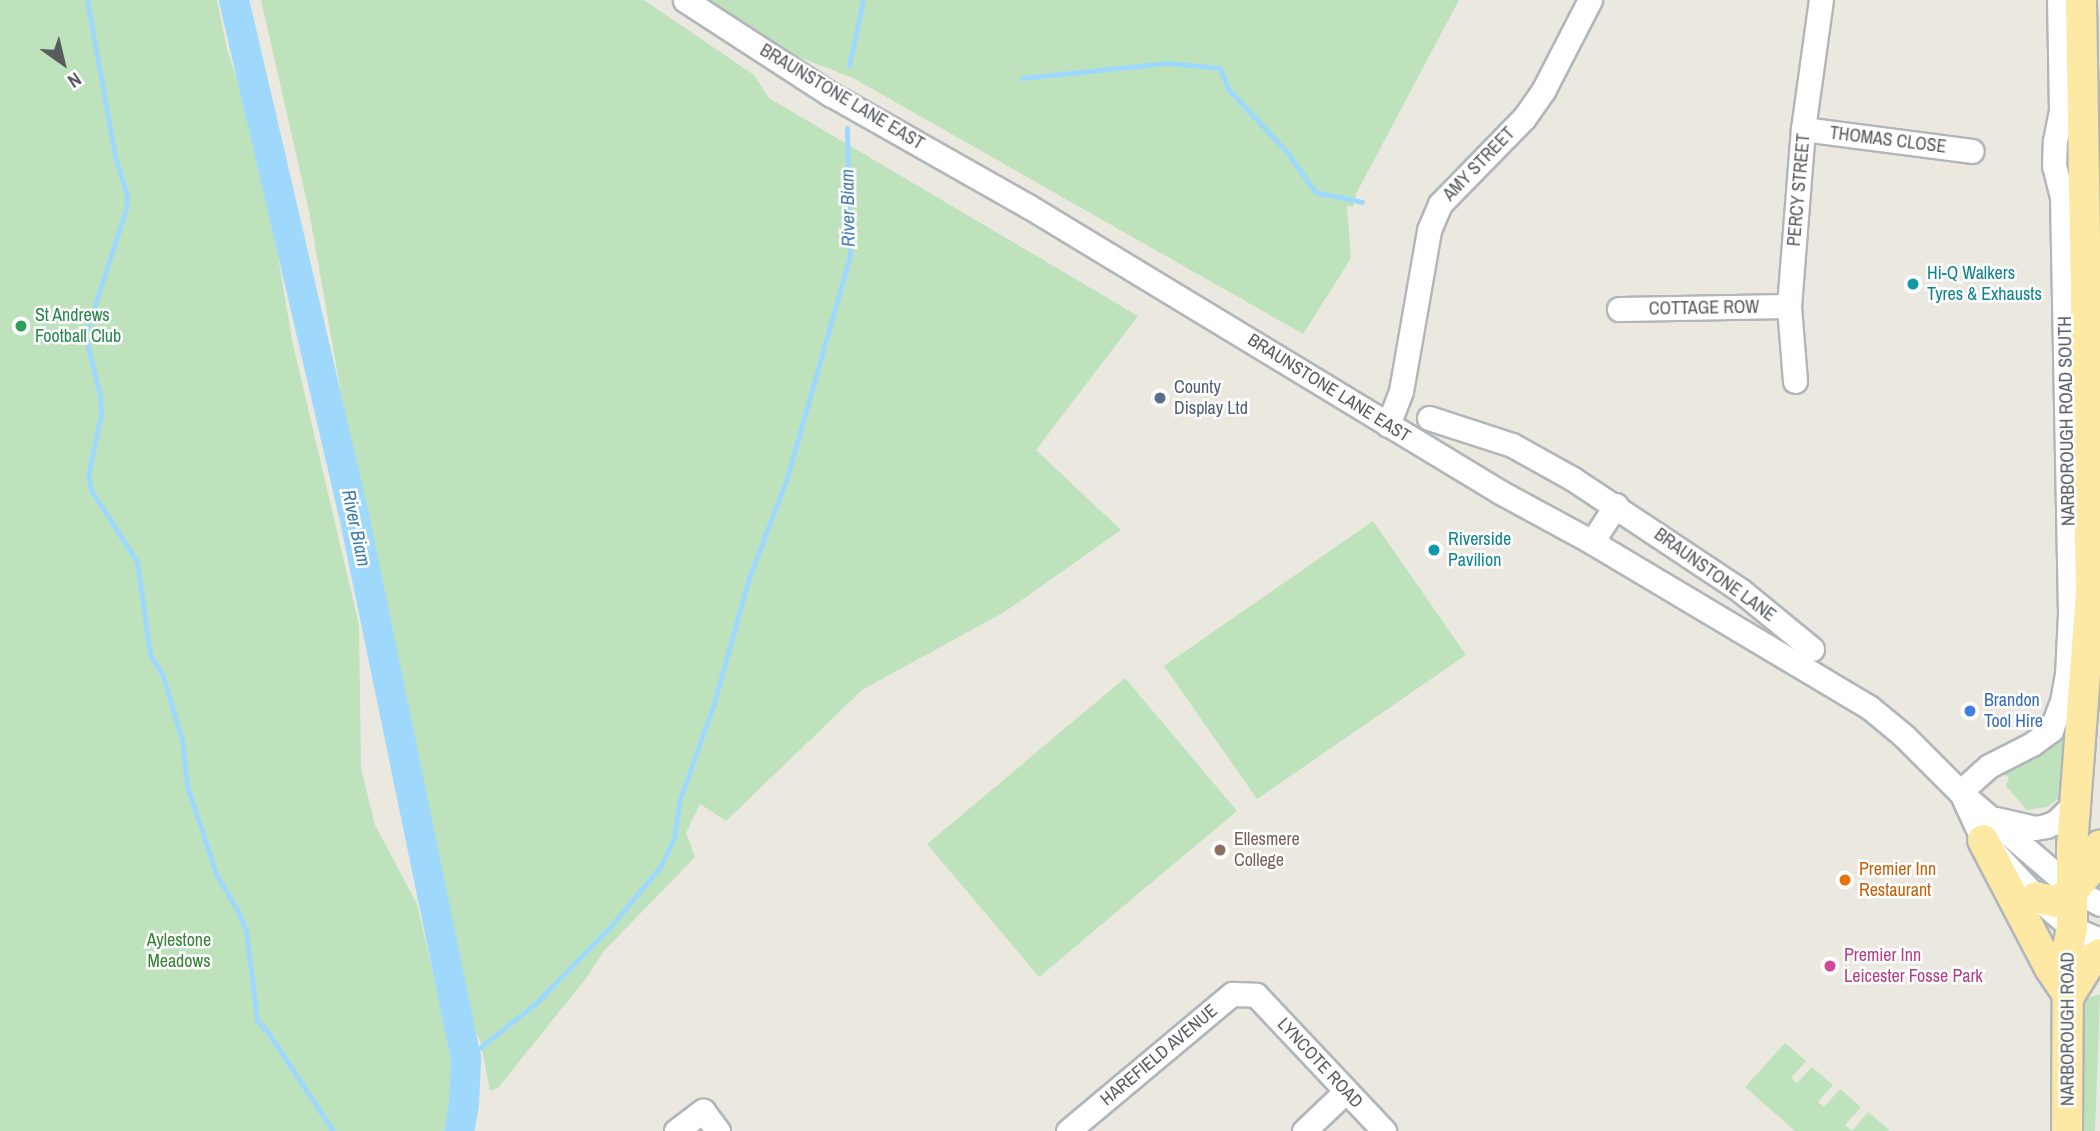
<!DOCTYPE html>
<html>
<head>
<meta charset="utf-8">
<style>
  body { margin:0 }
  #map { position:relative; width:2100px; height:1131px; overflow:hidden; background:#ebe8df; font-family:"Archivo Narrow",sans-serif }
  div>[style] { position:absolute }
  .green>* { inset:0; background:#bee3bc }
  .stream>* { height:5px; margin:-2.5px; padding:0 2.5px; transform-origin:2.5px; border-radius:2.5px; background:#9ed9fd }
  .river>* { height:30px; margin:-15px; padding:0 15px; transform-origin:15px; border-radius:15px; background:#9ed9fd }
  .roads { filter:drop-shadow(2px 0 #b2b6ba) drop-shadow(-2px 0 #b2b6ba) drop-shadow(0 2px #b2b6ba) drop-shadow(0 -2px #b2b6ba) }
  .minor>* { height:23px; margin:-11.5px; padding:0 11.5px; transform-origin:11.5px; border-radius:11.5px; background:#fff }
  .major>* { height:30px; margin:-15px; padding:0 15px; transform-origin:15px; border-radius:15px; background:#fde9a3 }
  .dots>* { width:19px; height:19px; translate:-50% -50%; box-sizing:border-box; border:4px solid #fff; border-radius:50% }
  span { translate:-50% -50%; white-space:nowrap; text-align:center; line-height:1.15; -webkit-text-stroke:5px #fff; paint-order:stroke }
  .street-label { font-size:18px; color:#585c60 }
  .culture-label { font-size:18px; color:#0d838f }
  .left { translate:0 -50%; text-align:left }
  .leisure-label { font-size:18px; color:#27864d }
  .service-label { font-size:18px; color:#4e5e75 }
  .shop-label { font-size:18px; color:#366cbe }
  .education-label { font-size:18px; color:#785e54 }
  .food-label { font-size:18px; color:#c56008 }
  .park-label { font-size:18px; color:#368235 }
  .hotel-label { font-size:18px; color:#b23c85 }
  .water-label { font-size:19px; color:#3d7aae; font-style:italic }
  .north { position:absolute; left:28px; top:28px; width:70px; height:70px; -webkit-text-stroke:5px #fff; paint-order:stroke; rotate:146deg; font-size:19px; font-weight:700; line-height:28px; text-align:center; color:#585c60 }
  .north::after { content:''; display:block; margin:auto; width:24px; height:32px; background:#585c60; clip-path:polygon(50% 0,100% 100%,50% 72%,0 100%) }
</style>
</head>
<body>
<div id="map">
  <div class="green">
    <div style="clip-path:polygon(0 0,217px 0,227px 49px,260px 149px,292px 340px,359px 625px,361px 768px,375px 825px,417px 904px,455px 1069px,444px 1131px,0 1131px)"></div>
    <div style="clip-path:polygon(261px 0,644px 0,754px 75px,769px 98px,1138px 316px,1036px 450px,1121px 530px,1006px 611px,862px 690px,726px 821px,700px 804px,686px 833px,695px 857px,603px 952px,587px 977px,498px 1088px,490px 1091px,480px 1040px,461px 1006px,455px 985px,393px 679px,391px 628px,368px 547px,309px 211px)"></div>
    <div style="clip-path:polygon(707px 0,1459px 0,1357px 192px,1353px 207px,1347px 206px,1351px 258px,1303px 334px,853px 78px,786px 52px)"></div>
    <div style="clip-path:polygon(1373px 521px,1466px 655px,1257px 799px,1164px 666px)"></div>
    <div style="clip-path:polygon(1125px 678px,1237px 811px,1039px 977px,927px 844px)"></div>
    <div style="clip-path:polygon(2067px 726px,2059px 798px,2047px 807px,2027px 810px,2006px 786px,2009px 778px,2002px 772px,2061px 741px)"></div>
    <div style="clip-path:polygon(2100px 994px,2095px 1131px,2082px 1131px,2085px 999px)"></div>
    <div style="clip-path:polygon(1785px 1043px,1806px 1061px,1791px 1078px,1797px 1083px,1812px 1067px,1833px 1085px,1818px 1102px,1824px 1107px,1840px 1089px,1861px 1107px,1845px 1125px,1852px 1131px,1795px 1131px,1745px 1087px)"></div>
    <div style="clip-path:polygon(1868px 1112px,1889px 1130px,1888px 1131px,1852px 1131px)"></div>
  </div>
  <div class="stream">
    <div style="left:87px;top:0;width:158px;rotate:79.8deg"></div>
    <div style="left:115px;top:156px;width:41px;rotate:72.9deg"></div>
    <div style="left:127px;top:195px;width:14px;rotate:94deg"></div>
    <div style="left:126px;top:209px;width:133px;rotate:108deg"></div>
    <div style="left:85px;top:335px;width:62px;rotate:76deg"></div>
    <div style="left:100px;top:395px;width:19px;rotate:87deg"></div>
    <div style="left:101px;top:414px;width:62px;rotate:102deg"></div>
    <div style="left:88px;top:475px;width:15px;rotate:79deg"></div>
    <div style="left:91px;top:490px;width:85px;rotate:57.4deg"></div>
    <div style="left:137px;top:562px;width:94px;rotate:82deg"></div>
    <div style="left:150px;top:655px;width:25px;rotate:58deg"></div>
    <div style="left:163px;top:676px;width:67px;rotate:73.5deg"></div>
    <div style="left:182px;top:740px;width:46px;rotate:83.8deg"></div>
    <div style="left:187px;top:786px;width:95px;rotate:71.6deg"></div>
    <div style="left:217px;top:876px;width:39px;rotate:59deg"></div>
    <div style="left:237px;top:909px;width:24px;rotate:68deg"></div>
    <div style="left:246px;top:931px;width:90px;rotate:83deg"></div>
    <div style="left:257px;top:1020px;width:18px;rotate:49deg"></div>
    <div style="left:269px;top:1034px;width:116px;rotate:56.6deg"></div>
    <div style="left:849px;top:65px;width:66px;rotate:-77.8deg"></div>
    <div style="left:1022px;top:78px;width:146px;rotate:-5.9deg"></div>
    <div style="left:1167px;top:63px;width:53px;rotate:5.4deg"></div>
    <div style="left:1220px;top:68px;width:22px;rotate:69deg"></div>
    <div style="left:1228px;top:89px;width:86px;rotate:46.9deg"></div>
    <div style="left:1287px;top:152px;width:49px;rotate:55deg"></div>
    <div style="left:1315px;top:192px;width:48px;rotate:12deg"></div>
    <div style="left:466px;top:1059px;width:90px;rotate:-38.7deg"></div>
    <div style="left:536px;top:1003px;width:106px;rotate:-45.8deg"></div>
    <div style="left:610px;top:927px;width:78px;rotate:-50.2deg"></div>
    <div style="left:660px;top:867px;width:32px;rotate:-64deg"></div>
    <div style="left:674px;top:838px;width:36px;rotate:-82deg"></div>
    <div style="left:679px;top:802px;width:105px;rotate:-70.5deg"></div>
    <div style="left:714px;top:703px;width:130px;rotate:-74.4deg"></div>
    <div style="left:749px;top:578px;width:107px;rotate:-69.2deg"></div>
    <div style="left:787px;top:478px;width:232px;rotate:-74.2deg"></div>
    <div style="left:850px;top:255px;width:127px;rotate:-91.4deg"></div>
  </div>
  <div class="river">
    <div style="left:234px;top:0;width:534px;rotate:76.9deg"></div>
    <div style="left:355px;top:520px;width:550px;rotate:78.36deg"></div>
    <div style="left:466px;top:1059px;width:45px;rotate:92.5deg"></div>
    <div style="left:464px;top:1104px;width:27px;rotate:100deg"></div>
  </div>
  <div class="roads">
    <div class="minor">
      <div style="left:685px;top:0;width:173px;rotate:33deg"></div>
      <div style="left:830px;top:94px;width:227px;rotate:29.5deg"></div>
      <div style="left:1028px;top:206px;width:552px;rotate:31.21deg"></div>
      <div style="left:1500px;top:492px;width:105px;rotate:28.5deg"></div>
      <div style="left:1592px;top:542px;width:322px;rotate:30.8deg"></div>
      <div style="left:1869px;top:707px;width:45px;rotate:39.6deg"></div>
      <div style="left:1904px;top:736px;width:79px;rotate:45deg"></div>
      <div style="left:1960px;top:792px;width:150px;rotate:40.7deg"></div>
      <div style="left:2074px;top:890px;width:30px;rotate:28deg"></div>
      <div style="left:1803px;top:129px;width:170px;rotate:7.4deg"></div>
      <div style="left:1619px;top:309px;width:170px;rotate:-1deg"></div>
      <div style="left:1795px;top:381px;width:75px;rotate:-94.6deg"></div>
      <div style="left:1789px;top:306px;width:178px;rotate:-85.5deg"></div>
      <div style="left:1803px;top:129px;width:130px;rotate:-82.1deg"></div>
      <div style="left:1429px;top:418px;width:87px;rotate:18deg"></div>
      <div style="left:1512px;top:445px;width:70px;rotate:29.1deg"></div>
      <div style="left:1573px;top:479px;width:201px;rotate:33.6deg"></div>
      <div style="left:1740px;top:590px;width:93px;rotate:39.3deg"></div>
      <div style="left:1388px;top:425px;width:36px;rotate:-69deg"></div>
      <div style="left:1401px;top:391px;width:163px;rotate:-80.1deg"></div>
      <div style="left:1429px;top:230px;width:28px;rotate:-67deg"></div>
      <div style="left:1440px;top:204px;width:120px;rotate:-45.7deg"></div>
      <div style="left:1524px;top:118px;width:35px;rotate:-55deg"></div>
      <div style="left:1544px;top:89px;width:100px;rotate:-62.7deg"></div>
      <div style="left:1592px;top:542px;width:44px;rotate:-57deg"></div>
      <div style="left:1960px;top:792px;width:39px;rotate:-42deg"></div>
      <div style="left:1989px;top:766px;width:48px;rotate:-27.1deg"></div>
      <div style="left:2032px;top:744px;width:24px;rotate:-36deg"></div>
      <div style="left:2051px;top:730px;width:30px;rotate:-69deg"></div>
      <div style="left:2062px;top:702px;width:27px;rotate:-80deg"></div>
      <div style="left:2067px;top:675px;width:62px;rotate:-87.2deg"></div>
      <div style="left:2070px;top:613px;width:416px;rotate:-91.1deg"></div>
      <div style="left:2062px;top:197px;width:32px;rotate:-104deg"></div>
      <div style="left:2054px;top:166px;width:25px;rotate:-88deg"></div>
      <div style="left:2055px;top:141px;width:31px;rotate:-79deg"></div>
      <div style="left:2061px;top:111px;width:111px;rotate:-91deg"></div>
      <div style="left:1963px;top:797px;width:47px;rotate:65.1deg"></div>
      <div style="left:1983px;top:840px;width:78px;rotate:47.1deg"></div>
      <div style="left:2036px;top:897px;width:48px;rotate:40.7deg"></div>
      <div style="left:2072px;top:928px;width:30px;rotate:23deg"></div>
      <div style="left:1996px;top:819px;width:40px;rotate:13deg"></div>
      <div style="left:2035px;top:828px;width:11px;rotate:-10deg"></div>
      <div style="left:2046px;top:826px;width:11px;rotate:-22deg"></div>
      <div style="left:2056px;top:822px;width:25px;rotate:-45deg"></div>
      <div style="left:676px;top:1131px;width:34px;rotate:-37deg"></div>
      <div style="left:703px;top:1111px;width:25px;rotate:53deg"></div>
      <div style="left:1068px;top:1131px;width:214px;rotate:-39.9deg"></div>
      <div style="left:1232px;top:994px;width:24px;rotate:2deg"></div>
      <div style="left:1256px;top:995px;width:187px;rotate:46.7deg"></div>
      <div style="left:1304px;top:1131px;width:58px;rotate:-43.6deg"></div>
    </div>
    <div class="major">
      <div style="left:1983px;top:840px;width:144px;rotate:62.4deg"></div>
      <div style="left:2050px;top:968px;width:34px;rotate:56deg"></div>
      <div style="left:2036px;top:897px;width:21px;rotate:14deg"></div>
      <div style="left:2056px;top:902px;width:22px;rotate:-34deg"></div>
      <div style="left:2074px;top:890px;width:22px;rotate:-51deg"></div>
      <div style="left:2088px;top:873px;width:30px;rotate:-66deg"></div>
      <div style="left:2069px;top:996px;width:44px;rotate:-58.1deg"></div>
      <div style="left:2092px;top:959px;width:9px;rotate:-32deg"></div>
      <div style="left:2067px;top:1131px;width:184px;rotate:-89.7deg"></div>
      <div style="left:2068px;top:947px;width:19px;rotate:-78deg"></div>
      <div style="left:2072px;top:928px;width:82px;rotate:-90deg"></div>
      <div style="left:2072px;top:846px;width:254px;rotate:-85.7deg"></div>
      <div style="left:2091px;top:593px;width:593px;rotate:-90.97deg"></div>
    </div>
  </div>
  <div class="dots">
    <div style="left:1913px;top:284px;background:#0f9aa8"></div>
    <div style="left:21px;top:326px;background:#2e9e5b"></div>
    <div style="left:1160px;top:398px;background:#5c6f8a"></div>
    <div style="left:1434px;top:550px;background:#0f9aa8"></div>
    <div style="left:1970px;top:711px;background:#3f7fe0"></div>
    <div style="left:1220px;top:850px;background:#8d6e63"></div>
    <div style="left:1845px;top:880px;background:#e8710a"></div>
    <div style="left:1830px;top:966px;background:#d1479c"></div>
  </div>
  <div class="street-label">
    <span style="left:842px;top:97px;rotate:31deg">BRAUNSTONE LANE EAST</span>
    <span style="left:1888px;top:140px;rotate:7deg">THOMAS CLOSE</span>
    <span style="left:1479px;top:164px;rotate:-46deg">AMY STREET</span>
    <span style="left:1799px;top:190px;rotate:-85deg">PERCY STREET</span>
    <span style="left:1704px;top:308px;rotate:-1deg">COTTAGE ROW</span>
    <span style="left:1329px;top:388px;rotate:32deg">BRAUNSTONE LANE EAST</span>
    <span style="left:2067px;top:421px;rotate:-91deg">NARBOROUGH ROAD SOUTH</span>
    <span style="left:1715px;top:575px;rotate:36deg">BRAUNSTONE LANE</span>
    <span style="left:2068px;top:1029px;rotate:-90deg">NARBOROUGH ROAD</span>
    <span style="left:1159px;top:1055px;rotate:-40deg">HAREFIELD AVENUE</span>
    <span style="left:1320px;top:1063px;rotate:47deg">LYNCOTE ROAD</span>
  </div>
  <div class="culture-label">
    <span class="left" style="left:1927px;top:284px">Hi-Q Walkers<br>Tyres &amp; Exhausts</span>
    <span class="left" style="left:1448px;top:550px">Riverside<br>Pavilion</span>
  </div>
  <div class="leisure-label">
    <span class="left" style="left:35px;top:326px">St Andrews<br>Football Club</span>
  </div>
  <div class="service-label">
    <span class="left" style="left:1174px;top:398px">County<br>Display Ltd</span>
  </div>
  <div class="shop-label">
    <span class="left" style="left:1984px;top:711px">Brandon<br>Tool Hire</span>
  </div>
  <div class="education-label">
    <span class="left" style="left:1234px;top:850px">Ellesmere<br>College</span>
  </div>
  <div class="food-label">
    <span class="left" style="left:1859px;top:880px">Premier Inn<br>Restaurant</span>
  </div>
  <div class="park-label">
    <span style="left:179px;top:951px">Aylestone<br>Meadows</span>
  </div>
  <div class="hotel-label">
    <span class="left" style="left:1844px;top:966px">Premier Inn<br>Leicester Fosse Park</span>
  </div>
  <div class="water-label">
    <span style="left:848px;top:208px;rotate:-91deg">River Biam</span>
    <span style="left:356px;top:528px;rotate:78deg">River Biam</span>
  </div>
  <div class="north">N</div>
</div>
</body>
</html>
